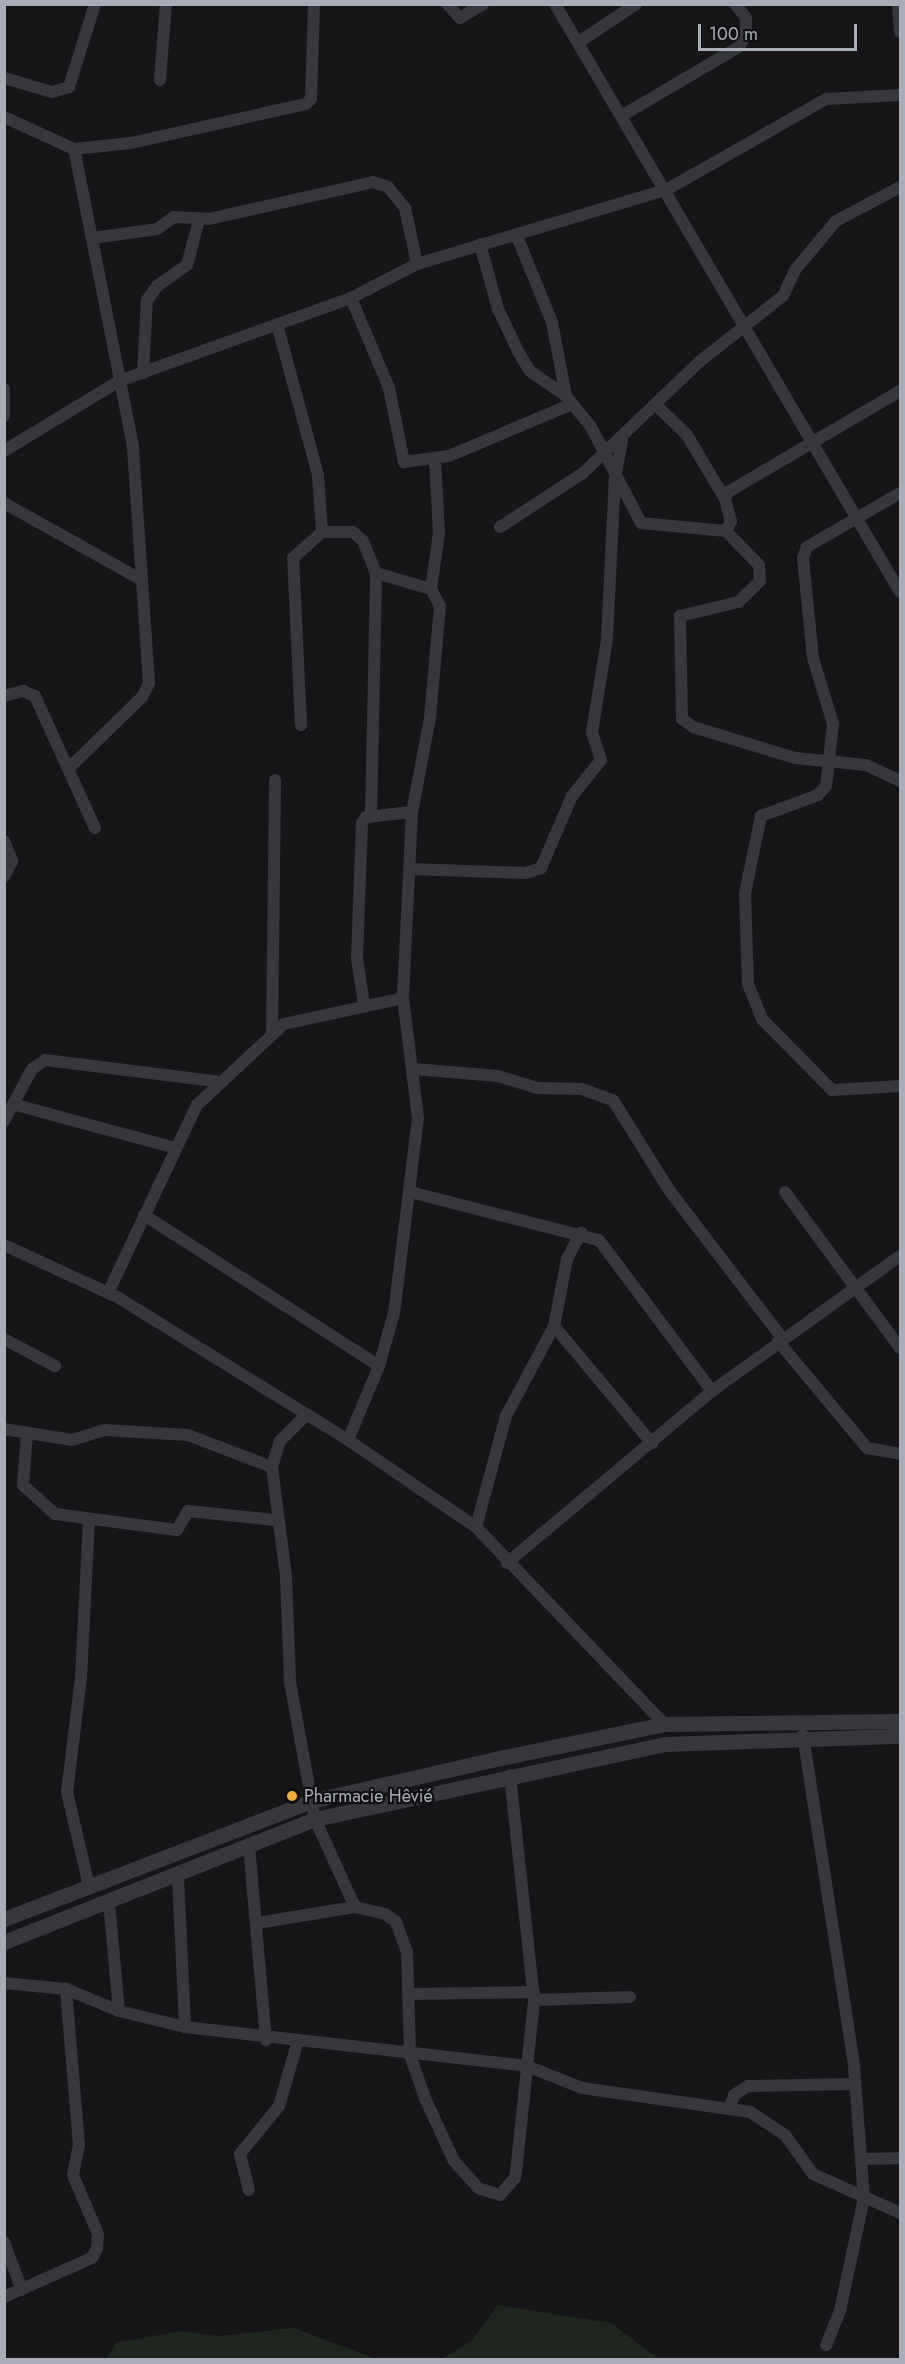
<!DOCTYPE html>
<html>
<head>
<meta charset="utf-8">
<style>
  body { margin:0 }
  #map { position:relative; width:905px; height:2364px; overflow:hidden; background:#161618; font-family:Jost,sans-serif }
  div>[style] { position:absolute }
  .green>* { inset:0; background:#1e261f }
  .minor>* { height:12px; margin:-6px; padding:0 6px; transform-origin:6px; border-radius:6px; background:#37383d }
  .tertiary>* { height:15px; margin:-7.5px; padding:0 7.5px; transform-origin:7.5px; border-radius:7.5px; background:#37383d }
  .dots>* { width:16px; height:16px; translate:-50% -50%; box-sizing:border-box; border:3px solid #111113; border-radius:50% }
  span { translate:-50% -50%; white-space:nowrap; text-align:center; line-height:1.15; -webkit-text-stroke:4.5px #111113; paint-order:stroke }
  .poi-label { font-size:18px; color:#a8adb8 }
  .left { translate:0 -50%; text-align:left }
  .frame { position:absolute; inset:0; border:6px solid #a8adb8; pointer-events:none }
  .scale { position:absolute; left:698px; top:24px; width:159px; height:27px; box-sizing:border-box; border:3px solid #a8adb8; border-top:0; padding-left:8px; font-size:18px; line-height:21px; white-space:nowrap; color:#a8adb8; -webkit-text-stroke:4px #111113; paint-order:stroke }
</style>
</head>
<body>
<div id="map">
  <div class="green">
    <div style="clip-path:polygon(498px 2305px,611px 2323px,659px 2359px,442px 2359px,471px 2341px)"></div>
    <div style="clip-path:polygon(294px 2328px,376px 2359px,106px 2359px,116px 2343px,180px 2331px,219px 2336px)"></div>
  </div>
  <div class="minor">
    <div style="left:447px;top:4px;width:19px;rotate:47deg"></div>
    <div style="left:460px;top:18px;width:27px;rotate:-31deg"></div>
    <div style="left:555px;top:4px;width:682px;rotate:59.6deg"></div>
    <div style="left:898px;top:4px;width:28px;rotate:86deg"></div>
    <div style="left:579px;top:42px;width:69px;rotate:-33.7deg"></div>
    <div style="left:4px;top:78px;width:50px;rotate:16.3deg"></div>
    <div style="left:52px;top:92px;width:18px;rotate:-16deg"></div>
    <div style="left:69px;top:87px;width:87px;rotate:-72.6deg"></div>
    <div style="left:160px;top:80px;width:76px;rotate:-85.5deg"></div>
    <div style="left:623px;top:115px;width:134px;rotate:-30.4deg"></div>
    <div style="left:739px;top:47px;width:14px;rotate:-60deg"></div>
    <div style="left:746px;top:35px;width:17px;rotate:-90deg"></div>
    <div style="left:746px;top:18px;width:18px;rotate:-128deg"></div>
    <div style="left:4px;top:117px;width:77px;rotate:24.6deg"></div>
    <div style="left:74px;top:149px;width:57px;rotate:-6deg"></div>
    <div style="left:131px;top:143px;width:179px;rotate:-12.6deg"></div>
    <div style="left:306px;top:104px;width:7px;rotate:-45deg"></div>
    <div style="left:311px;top:99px;width:95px;rotate:-88.2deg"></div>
    <div style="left:516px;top:234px;width:95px;rotate:67.8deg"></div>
    <div style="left:552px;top:322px;width:75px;rotate:79.3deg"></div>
    <div style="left:93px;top:238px;width:65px;rotate:-8deg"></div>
    <div style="left:157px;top:229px;width:21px;rotate:-35deg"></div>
    <div style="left:174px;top:217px;width:35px;rotate:3deg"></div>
    <div style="left:209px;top:219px;width:168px;rotate:-12.7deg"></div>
    <div style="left:373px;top:182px;width:16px;rotate:18deg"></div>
    <div style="left:388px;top:187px;width:27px;rotate:51deg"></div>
    <div style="left:405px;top:208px;width:57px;rotate:77.9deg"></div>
    <div style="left:480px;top:244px;width:67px;rotate:74.5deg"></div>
    <div style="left:498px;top:309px;width:49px;rotate:64.5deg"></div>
    <div style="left:519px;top:353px;width:21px;rotate:59deg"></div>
    <div style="left:530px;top:371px;width:44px;rotate:34.8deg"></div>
    <div style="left:566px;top:396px;width:40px;rotate:51deg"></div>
    <div style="left:591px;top:427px;width:108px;rotate:62.5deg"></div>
    <div style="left:641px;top:523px;width:85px;rotate:5.4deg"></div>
    <div style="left:726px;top:531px;width:47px;rotate:45.9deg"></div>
    <div style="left:759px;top:565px;width:16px;rotate:86deg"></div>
    <div style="left:760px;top:581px;width:30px;rotate:136deg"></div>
    <div style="left:738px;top:602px;width:60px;rotate:166.4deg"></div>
    <div style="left:680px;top:616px;width:103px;rotate:88.9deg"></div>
    <div style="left:682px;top:719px;width:14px;rotate:36deg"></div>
    <div style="left:693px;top:727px;width:107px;rotate:16.9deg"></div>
    <div style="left:795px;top:758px;width:71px;rotate:5.6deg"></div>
    <div style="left:866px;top:765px;width:38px;rotate:25deg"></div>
    <div style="left:351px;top:298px;width:98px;rotate:67.1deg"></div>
    <div style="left:389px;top:388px;width:76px;rotate:78.5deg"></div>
    <div style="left:404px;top:462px;width:45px;rotate:-7.6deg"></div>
    <div style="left:449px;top:456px;width:134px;rotate:-22.9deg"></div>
    <div style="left:277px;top:324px;width:156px;rotate:74.8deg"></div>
    <div style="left:318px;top:475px;width:57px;rotate:86deg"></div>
    <div style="left:143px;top:373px;width:73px;rotate:-86.9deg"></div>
    <div style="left:147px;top:300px;width:17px;rotate:-54deg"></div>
    <div style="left:157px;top:286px;width:37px;rotate:-35deg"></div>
    <div style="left:187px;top:265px;width:47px;rotate:-75.1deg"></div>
    <div style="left:4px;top:389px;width:27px;rotate:90deg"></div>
    <div style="left:657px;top:406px;width:42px;rotate:44deg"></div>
    <div style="left:687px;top:435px;width:74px;rotate:59.3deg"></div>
    <div style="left:725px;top:499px;width:23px;rotate:75deg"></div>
    <div style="left:731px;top:521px;width:11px;rotate:117deg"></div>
    <div style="left:4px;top:451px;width:135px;rotate:-31.3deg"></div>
    <div style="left:119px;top:381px;width:246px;rotate:-19.7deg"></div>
    <div style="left:351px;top:298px;width:74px;rotate:-27.3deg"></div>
    <div style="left:417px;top:264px;width:260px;rotate:-16.6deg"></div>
    <div style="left:666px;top:190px;width:184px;rotate:-29.6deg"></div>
    <div style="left:826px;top:99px;width:74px;rotate:-3.1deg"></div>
    <div style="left:900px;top:493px;width:108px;rotate:149.9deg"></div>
    <div style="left:807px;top:547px;width:12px;rotate:110deg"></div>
    <div style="left:803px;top:558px;width:100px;rotate:84.3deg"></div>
    <div style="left:813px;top:658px;width:69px;rotate:73.1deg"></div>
    <div style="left:833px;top:724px;width:62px;rotate:96.4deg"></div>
    <div style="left:826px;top:786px;width:12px;rotate:132deg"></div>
    <div style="left:818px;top:795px;width:61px;rotate:159.8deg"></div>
    <div style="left:761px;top:816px;width:79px;rotate:101.7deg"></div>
    <div style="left:745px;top:893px;width:91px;rotate:88.1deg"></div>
    <div style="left:748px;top:984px;width:38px;rotate:68deg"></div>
    <div style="left:762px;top:1019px;width:100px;rotate:45.4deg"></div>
    <div style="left:832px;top:1090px;width:68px;rotate:-3.4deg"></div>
    <div style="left:725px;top:499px;width:8px;rotate:-67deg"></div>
    <div style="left:728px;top:492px;width:199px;rotate:-30.4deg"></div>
    <div style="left:4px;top:503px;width:158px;rotate:29.2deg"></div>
    <div style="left:500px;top:527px;width:99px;rotate:-33deg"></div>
    <div style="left:583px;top:473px;width:161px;rotate:-43.7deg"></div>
    <div style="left:699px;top:362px;width:107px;rotate:-38.2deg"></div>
    <div style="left:783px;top:296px;width:29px;rotate:-65deg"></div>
    <div style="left:795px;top:270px;width:64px;rotate:-50.1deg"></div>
    <div style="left:836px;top:221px;width:72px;rotate:-28deg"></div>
    <div style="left:431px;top:589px;width:57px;rotate:-81.9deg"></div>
    <div style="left:439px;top:533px;width:75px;rotate:-93.1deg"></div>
    <div style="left:4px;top:696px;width:20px;rotate:-15deg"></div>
    <div style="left:23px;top:691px;width:13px;rotate:23deg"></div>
    <div style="left:35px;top:696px;width:145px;rotate:65.6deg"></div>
    <div style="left:301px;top:725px;width:167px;rotate:-92.7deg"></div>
    <div style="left:293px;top:558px;width:39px;rotate:-42deg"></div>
    <div style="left:322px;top:532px;width:31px"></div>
    <div style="left:353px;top:532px;width:13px;rotate:42deg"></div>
    <div style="left:363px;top:541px;width:35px;rotate:68deg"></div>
    <div style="left:376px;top:573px;width:57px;rotate:16.2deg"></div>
    <div style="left:431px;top:589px;width:19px;rotate:62deg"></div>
    <div style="left:440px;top:606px;width:112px;rotate:95.1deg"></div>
    <div style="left:430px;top:718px;width:96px;rotate:100.8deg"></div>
    <div style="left:412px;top:812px;width:186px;rotate:92.8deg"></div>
    <div style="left:403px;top:998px;width:121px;rotate:82.9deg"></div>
    <div style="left:418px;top:1118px;width:196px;rotate:97deg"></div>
    <div style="left:394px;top:1313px;width:55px;rotate:105.8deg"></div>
    <div style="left:379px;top:1366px;width:80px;rotate:112.7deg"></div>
    <div style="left:68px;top:769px;width:103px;rotate:-44.2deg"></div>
    <div style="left:142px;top:697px;width:16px;rotate:-63deg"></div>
    <div style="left:149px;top:683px;width:238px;rotate:-93.9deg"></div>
    <div style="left:133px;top:446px;width:303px;rotate:-101.2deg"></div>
    <div style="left:371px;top:817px;width:244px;rotate:-88.8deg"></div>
    <div style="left:4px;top:841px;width:22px;rotate:68deg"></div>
    <div style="left:12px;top:861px;width:18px;rotate:117deg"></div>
    <div style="left:410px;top:869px;width:116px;rotate:2deg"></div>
    <div style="left:526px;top:873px;width:16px;rotate:-18deg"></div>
    <div style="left:541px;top:868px;width:78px;rotate:-66.7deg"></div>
    <div style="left:572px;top:796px;width:46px;rotate:-51.1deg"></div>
    <div style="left:601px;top:760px;width:29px;rotate:-108deg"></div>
    <div style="left:592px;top:732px;width:94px;rotate:-80.8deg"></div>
    <div style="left:607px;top:639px;width:162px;rotate:-87.2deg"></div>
    <div style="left:615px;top:477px;width:37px;rotate:-79deg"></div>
    <div style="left:364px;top:1004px;width:47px;rotate:-98.7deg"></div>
    <div style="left:357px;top:958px;width:135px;rotate:-87.9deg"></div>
    <div style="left:362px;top:823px;width:7px;rotate:-56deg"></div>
    <div style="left:366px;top:817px;width:46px;rotate:-6.2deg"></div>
    <div style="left:272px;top:1033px;width:253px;rotate:-89.3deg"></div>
    <div style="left:414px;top:1069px;width:84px;rotate:4.8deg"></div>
    <div style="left:498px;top:1076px;width:41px;rotate:17.1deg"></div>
    <div style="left:537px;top:1088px;width:45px;rotate:1.3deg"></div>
    <div style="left:582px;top:1089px;width:33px;rotate:20deg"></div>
    <div style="left:613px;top:1100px;width:106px;rotate:58.1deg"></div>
    <div style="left:669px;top:1190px;width:186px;rotate:52.6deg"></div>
    <div style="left:16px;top:1105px;width:165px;rotate:15.1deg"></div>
    <div style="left:4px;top:1121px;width:59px;rotate:-61.7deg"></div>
    <div style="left:32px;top:1069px;width:16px;rotate:-35deg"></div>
    <div style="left:45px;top:1060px;width:177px;rotate:7.1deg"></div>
    <div style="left:410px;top:1192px;width:195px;rotate:14.3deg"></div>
    <div style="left:599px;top:1240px;width:189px;rotate:53.2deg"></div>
    <div style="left:785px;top:1192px;width:194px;rotate:53.6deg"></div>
    <div style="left:144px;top:1215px;width:279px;rotate:32.7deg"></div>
    <div style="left:4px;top:1245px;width:127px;rotate:24.7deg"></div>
    <div style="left:119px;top:1298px;width:269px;rotate:31.8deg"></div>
    <div style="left:348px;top:1440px;width:155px;rotate:34.2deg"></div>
    <div style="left:476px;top:1527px;width:272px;rotate:46.3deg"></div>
    <div style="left:108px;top:1293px;width:208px;rotate:-64.7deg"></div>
    <div style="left:197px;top:1105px;width:119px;rotate:-43deg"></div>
    <div style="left:284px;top:1024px;width:122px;rotate:-12.3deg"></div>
    <div style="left:554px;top:1326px;width:153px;rotate:50.1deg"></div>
    <div style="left:4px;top:1339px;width:58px;rotate:27.9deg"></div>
    <div style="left:778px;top:1341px;width:139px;rotate:50.2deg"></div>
    <div style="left:867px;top:1448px;width:34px;rotate:10deg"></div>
    <div style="left:305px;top:1416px;width:35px;rotate:135deg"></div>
    <div style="left:280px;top:1441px;width:27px;rotate:107deg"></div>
    <div style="left:272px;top:1467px;width:111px;rotate:82.7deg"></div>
    <div style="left:286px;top:1577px;width:105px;rotate:87.8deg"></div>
    <div style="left:290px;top:1682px;width:139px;rotate:79.7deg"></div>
    <div style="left:315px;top:1819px;width:97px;rotate:65.6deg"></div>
    <div style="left:4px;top:1429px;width:69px;rotate:9.2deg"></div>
    <div style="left:72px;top:1440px;width:34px;rotate:-17deg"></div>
    <div style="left:104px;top:1430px;width:84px;rotate:3.4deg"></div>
    <div style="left:188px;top:1435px;width:90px;rotate:20.9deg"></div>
    <div style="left:27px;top:1434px;width:51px;rotate:94.5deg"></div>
    <div style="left:23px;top:1485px;width:43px;rotate:42.2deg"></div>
    <div style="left:55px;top:1514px;width:123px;rotate:7.5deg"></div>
    <div style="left:177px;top:1530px;width:22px;rotate:-60deg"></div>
    <div style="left:188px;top:1511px;width:87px;rotate:5.9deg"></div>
    <div style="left:476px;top:1527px;width:115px;rotate:-74.9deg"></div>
    <div style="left:506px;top:1416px;width:102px;rotate:-61.9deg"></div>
    <div style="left:554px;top:1326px;width:68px;rotate:-79deg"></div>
    <div style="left:567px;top:1259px;width:30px;rotate:-62deg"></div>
    <div style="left:507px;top:1563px;width:268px;rotate:-40deg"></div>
    <div style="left:712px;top:1391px;width:231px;rotate:-35.7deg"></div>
    <div style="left:803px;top:1735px;width:335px;rotate:81.2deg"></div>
    <div style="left:854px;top:2066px;width:132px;rotate:85.7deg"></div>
    <div style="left:864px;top:2198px;width:116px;rotate:102deg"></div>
    <div style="left:840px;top:2311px;width:37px;rotate:112deg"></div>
    <div style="left:249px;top:1846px;width:195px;rotate:85deg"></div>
    <div style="left:178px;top:1877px;width:150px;rotate:87.3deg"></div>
    <div style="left:89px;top:1886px;width:97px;rotate:-103.2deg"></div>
    <div style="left:67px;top:1792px;width:115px;rotate:-83deg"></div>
    <div style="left:81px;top:1678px;width:159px;rotate:-87.1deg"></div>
    <div style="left:109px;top:1902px;width:109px;rotate:84.8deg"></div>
    <div style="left:257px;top:1923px;width:99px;rotate:-9.3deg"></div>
    <div style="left:355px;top:1907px;width:31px;rotate:13deg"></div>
    <div style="left:385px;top:1914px;width:14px;rotate:36deg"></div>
    <div style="left:396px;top:1922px;width:32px;rotate:70deg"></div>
    <div style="left:407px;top:1952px;width:103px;rotate:88.3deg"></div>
    <div style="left:410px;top:2055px;width:46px;rotate:70.8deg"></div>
    <div style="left:425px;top:2098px;width:69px;rotate:65.3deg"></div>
    <div style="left:454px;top:2161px;width:36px;rotate:48deg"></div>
    <div style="left:478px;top:2188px;width:23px;rotate:18deg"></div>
    <div style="left:500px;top:2195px;width:23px;rotate:-49deg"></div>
    <div style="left:515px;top:2178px;width:15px;rotate:-82deg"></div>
    <div style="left:517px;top:2163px;width:164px;rotate:-84deg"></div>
    <div style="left:534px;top:2000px;width:226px;rotate:-96.1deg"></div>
    <div style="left:4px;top:1983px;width:62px;rotate:5.5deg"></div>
    <div style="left:66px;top:1989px;width:57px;rotate:22.5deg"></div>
    <div style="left:119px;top:2011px;width:68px;rotate:13.6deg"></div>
    <div style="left:185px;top:2027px;width:344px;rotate:6.5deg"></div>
    <div style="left:527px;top:2066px;width:59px;rotate:21.8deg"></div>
    <div style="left:582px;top:2088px;width:170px;rotate:8.1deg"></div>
    <div style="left:750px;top:2112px;width:42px;rotate:33.3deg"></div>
    <div style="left:785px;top:2135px;width:48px;rotate:54.3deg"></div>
    <div style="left:813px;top:2174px;width:95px;rotate:24.1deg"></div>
    <div style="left:408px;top:1994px;width:126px;rotate:-0.9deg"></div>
    <div style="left:534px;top:2000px;width:96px;rotate:-1.8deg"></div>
    <div style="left:730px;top:2108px;width:14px;rotate:-73deg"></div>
    <div style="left:734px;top:2095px;width:17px;rotate:-33deg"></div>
    <div style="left:748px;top:2086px;width:106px;rotate:-1.1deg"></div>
    <div style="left:861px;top:2159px;width:39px;rotate:-1deg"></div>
    <div style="left:249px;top:2190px;width:37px;rotate:-104deg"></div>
    <div style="left:240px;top:2154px;width:62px;rotate:-50.9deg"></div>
    <div style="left:279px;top:2106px;width:65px;rotate:-73.8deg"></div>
    <div style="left:4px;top:2242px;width:51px;rotate:69.4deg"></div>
    <div style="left:4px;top:2297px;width:96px;rotate:-23.9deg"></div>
    <div style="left:92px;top:2258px;width:11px;rotate:-63deg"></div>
    <div style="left:97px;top:2248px;width:14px;rotate:-86deg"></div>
    <div style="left:98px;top:2234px;width:64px;rotate:-113deg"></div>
    <div style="left:73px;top:2175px;width:31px;rotate:-79deg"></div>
    <div style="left:79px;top:2145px;width:157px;rotate:-94.8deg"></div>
  </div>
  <div class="tertiary">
    <div style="left:4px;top:1919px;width:329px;rotate:-21deg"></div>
    <div style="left:311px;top:1801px;width:199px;rotate:-12.8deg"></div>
    <div style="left:505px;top:1757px;width:162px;rotate:-11.7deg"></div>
    <div style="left:664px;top:1724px;width:236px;rotate:-0.7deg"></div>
    <div style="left:4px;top:1942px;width:334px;rotate:-21.6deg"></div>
    <div style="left:315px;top:1819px;width:359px;rotate:-12.1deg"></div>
    <div style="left:666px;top:1744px;width:234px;rotate:-2deg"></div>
  </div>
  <div class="dots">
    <div style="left:292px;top:1796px;background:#f2b134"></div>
  </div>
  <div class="poi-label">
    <span class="left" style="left:304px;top:1796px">Pharmacie Hêvié</span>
  </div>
  <div class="frame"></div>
  <div class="scale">100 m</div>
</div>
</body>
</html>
